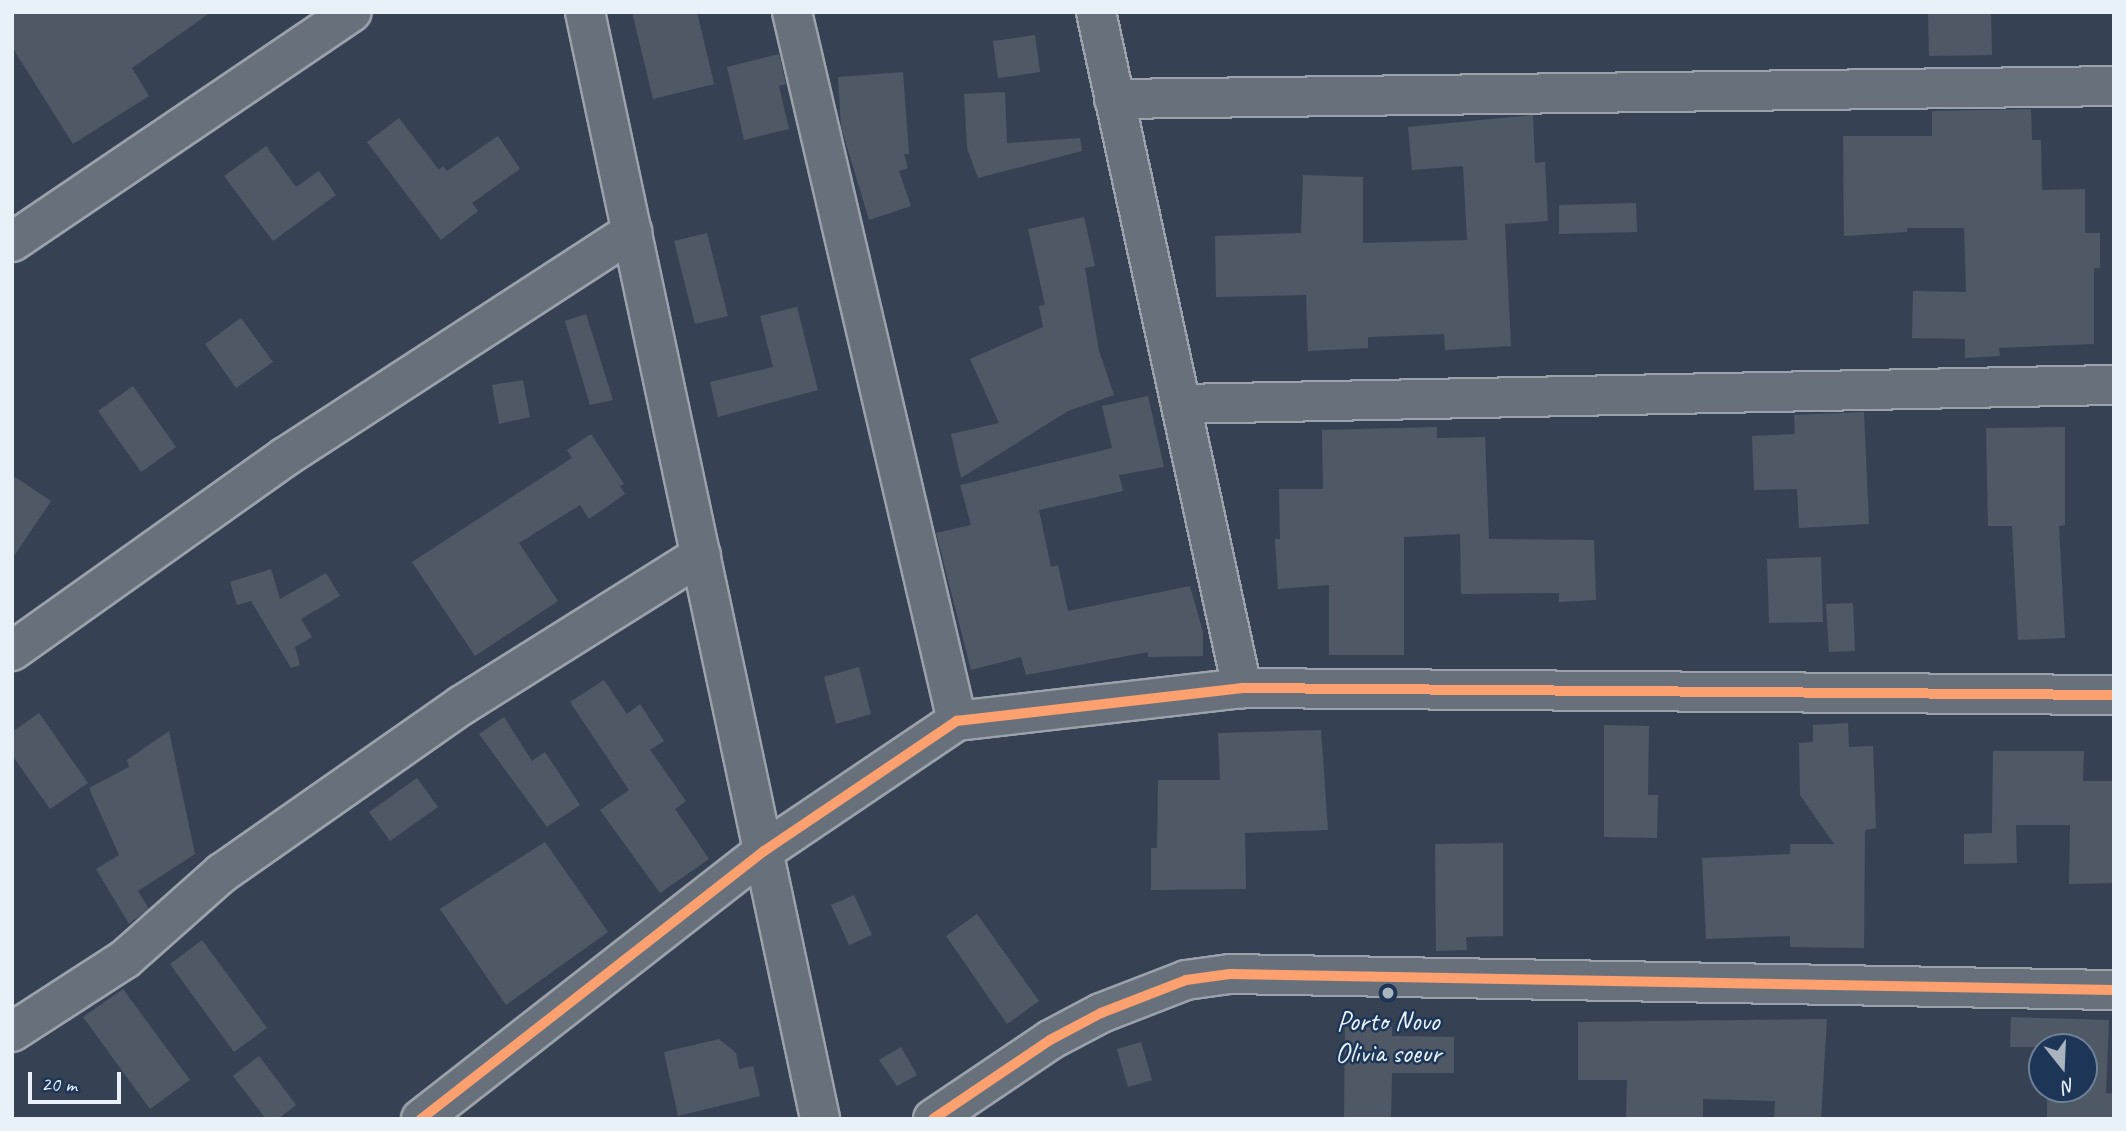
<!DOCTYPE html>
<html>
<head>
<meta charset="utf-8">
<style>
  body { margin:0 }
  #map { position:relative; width:2126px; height:1131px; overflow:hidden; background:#364254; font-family:Caveat,sans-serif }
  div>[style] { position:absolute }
  .building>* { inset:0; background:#4f5966 }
  .roads { filter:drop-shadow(2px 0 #9ba2ab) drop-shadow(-2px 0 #9ba2ab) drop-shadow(0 2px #9ba2ab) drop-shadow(0 -2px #9ba2ab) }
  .minor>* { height:38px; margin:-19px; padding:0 19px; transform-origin:19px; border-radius:19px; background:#68717b }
  .cycleway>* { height:10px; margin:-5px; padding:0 5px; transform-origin:5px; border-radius:5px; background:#fca06f }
  .dots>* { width:19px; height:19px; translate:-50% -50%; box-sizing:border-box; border:4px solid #1d3557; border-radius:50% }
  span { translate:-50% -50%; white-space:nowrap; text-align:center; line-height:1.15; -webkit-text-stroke:5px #1d3557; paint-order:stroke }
  .poi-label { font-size:28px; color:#e8f1f8 }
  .frame { position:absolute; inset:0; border:14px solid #e8f1f8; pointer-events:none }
  .north { position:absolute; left:2028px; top:1033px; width:70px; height:70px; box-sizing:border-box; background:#1d3557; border:2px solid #6e8097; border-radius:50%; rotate:162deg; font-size:19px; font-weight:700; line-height:28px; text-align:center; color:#e8f1f8 }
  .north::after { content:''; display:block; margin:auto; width:24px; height:32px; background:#aab4bf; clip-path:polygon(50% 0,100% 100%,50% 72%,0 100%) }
  .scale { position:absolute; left:28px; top:1072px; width:93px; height:32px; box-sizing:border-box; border:4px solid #e8f1f8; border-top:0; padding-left:9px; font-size:21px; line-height:24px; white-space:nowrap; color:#e8f1f8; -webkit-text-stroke:5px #1d3557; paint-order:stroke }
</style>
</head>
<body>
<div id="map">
  <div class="building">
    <div style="clip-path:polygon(12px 12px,211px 12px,132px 68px,149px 96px,73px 144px,12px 47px)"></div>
    <div style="clip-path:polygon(632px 12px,697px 12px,714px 84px,653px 99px)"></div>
    <div style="clip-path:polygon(1928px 12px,1991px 12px,1992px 55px,1929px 56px)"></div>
    <div style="clip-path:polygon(1035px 35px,1040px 72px,998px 78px,993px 41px)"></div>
    <div style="clip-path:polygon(779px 54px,786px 84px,779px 86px,789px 129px,744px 140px,727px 67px)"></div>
    <div style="clip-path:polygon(903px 72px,909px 154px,904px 154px,908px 168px,899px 171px,911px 206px,869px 220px,841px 127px,838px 77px)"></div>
    <div style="clip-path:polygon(1005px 92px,1007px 143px,1080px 138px,1082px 151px,978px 178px,967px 148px,964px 94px)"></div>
    <div style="clip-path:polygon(2031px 109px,2032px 140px,2041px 140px,2042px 190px,2085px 189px,2085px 233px,2100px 233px,2100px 268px,2094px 268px,2094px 344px,1999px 348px,2000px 356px,1965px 358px,1965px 339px,1912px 338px,1913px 291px,1966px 292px,1964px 228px,1907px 228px,1907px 232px,1844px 236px,1843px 136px,1932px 136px,1932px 111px)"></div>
    <div style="clip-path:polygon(1533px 115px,1535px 163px,1545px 162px,1548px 221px,1505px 224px,1511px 346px,1445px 350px,1444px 334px,1368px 337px,1368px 348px,1308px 351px,1306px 295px,1216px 297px,1215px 236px,1301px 233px,1303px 175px,1363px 177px,1363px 243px,1467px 240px,1463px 166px,1412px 170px,1408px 127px)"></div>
    <div style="clip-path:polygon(399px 118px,439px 170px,443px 166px,447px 171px,498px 136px,520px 169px,472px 203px,478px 211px,441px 240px,367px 142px)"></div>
    <div style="clip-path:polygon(266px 146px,296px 187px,319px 171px,336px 195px,273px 241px,224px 176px)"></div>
    <div style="clip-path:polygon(1636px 203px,1637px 232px,1559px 234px,1559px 205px)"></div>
    <div style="clip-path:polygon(1084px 217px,1095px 266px,1085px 268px,1099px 351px,1114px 395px,1068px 411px,961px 478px,951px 434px,999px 423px,970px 359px,1043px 327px,1039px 306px,1045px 305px,1028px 229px)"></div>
    <div style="clip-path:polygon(707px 233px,728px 316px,695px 324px,674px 241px)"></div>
    <div style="clip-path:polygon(797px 307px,818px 390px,718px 417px,710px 382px,773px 367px,760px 316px)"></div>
    <div style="clip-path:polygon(586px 314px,613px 400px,590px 405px,565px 321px)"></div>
    <div style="clip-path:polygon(241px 318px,273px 362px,236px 388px,205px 344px)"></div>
    <div style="clip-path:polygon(523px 380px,530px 417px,499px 424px,492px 385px)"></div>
    <div style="clip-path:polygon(133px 386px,176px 447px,141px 472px,98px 411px)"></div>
    <div style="clip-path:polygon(1148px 396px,1164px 467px,1119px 475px,1123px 491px,1039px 510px,1051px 567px,1058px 565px,1068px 611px,1190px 586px,1203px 632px,1203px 656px,1148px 657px,1148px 652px,1026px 675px,1021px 657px,971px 670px,936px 533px,971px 525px,960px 485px,1112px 448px,1102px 406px)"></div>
    <div style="clip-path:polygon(1864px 412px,1869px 524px,1799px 528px,1797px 489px,1754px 490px,1752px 436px,1795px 434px,1794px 415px)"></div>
    <div style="clip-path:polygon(1437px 427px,1437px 438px,1485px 437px,1489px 539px,1594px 540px,1596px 600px,1559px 602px,1559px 593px,1461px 594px,1460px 534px,1404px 537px,1404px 655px,1329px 655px,1329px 585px,1278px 589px,1275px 539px,1280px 539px,1279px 489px,1323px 489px,1322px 430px)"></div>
    <div style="clip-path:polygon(2065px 427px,2065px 525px,2059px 526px,2065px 638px,2018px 640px,2012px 526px,1988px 526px,1986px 428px)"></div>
    <div style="clip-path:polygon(591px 434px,624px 484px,620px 486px,625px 494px,589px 519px,580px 505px,519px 543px,558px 601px,475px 656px,412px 562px,572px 458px,567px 450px)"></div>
    <div style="clip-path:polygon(12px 475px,51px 501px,12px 559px)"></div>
    <div style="clip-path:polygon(1821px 557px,1823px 622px,1769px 623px,1767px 559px)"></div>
    <div style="clip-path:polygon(271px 569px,280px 599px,326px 573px,340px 596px,301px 619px,312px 637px,295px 647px,300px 665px,291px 668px,251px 601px,237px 605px,230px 582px)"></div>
    <div style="clip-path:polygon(1853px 603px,1855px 651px,1829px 652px,1826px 604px)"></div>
    <div style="clip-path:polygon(859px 667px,871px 714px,836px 724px,824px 677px)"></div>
    <div style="clip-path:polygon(604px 680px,627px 714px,640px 704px,664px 741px,650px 750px,686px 801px,675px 809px,709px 859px,660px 893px,600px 810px,629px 790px,570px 702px)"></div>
    <div style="clip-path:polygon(39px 713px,88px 783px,50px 809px,12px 755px,12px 732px)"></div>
    <div style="clip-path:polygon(504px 717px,532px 761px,545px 752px,580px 805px,547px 827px,479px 734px)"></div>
    <div style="clip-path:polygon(1848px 723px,1849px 747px,1873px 746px,1876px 828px,1865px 830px,1864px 948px,1790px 947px,1790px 936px,1706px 939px,1702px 858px,1790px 854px,1790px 844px,1834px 844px,1800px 795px,1799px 743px,1813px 742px,1813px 725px)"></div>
    <div style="clip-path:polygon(1604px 725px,1649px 726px,1648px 795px,1658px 795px,1657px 838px,1604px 837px)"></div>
    <div style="clip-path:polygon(1321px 730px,1328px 830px,1245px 833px,1246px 889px,1151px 890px,1151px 848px,1157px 848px,1158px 780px,1220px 780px,1218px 733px)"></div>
    <div style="clip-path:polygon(169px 731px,195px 854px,138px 891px,149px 909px,129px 924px,96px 869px,119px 855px,89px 788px,129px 767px,127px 760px)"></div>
    <div style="clip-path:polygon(1993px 751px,2084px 751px,2083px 781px,2114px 781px,2114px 883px,2069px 884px,2070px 825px,2016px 825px,2017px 863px,1964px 864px,1964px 834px,1992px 833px)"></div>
    <div style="clip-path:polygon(417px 778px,438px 807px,390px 841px,369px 812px)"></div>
    <div style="clip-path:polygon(545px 842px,608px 932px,506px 1005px,440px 909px)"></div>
    <div style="clip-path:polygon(1503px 843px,1503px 936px,1466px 937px,1467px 950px,1436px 951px,1435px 844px)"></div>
    <div style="clip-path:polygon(854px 895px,872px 935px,849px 945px,831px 905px)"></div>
    <div style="clip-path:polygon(977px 914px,1039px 1001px,1007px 1024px,946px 936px)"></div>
    <div style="clip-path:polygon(202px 940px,267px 1028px,234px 1052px,170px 964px)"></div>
    <div style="clip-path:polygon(123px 989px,190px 1080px,150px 1109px,83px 1017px)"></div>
    <div style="clip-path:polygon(2011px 1017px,2109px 1020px,2106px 1093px,2114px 1094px,2114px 1119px,2047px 1119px,2047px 1089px,2084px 1089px,2084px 1047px,2010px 1047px)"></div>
    <div style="clip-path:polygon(1827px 1019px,1821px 1119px,1774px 1119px,1775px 1101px,1703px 1099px,1703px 1119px,1626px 1119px,1627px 1080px,1578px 1080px,1578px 1022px)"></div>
    <div style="clip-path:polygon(1345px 1027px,1392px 1027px,1392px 1036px,1454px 1037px,1454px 1073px,1392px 1073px,1391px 1119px,1344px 1119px)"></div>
    <div style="clip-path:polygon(719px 1039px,736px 1053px,739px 1069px,753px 1066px,760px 1096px,678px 1116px,664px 1052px)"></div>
    <div style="clip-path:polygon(1141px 1042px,1152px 1080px,1128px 1087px,1117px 1049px)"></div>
    <div style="clip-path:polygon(901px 1047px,917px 1075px,897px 1086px,879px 1060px)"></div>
    <div style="clip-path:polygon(259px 1056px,296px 1105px,278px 1119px,266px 1119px,233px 1076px)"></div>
  </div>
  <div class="roads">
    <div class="minor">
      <div style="left:585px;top:12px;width:1132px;rotate:78.01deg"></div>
      <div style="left:792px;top:12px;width:728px;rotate:76.9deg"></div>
      <div style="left:1096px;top:12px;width:692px;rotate:77.81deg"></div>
      <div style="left:1114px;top:99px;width:1000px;rotate:-0.74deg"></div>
      <div style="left:12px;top:242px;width:410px;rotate:-34.1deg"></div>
      <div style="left:1181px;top:404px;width:933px;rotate:-1.17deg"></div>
      <div style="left:12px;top:651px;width:335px;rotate:-35.4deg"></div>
      <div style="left:285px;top:457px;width:414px;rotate:-33deg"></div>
      <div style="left:12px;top:1032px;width:135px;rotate:-32.9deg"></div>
      <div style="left:125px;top:959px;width:130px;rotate:-41.6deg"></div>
      <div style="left:222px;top:873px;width:293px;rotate:-35deg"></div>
      <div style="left:462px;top:705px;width:282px;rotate:-32.1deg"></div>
      <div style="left:421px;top:1119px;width:435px;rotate:-38deg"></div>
      <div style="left:764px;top:851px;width:233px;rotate:-34deg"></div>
      <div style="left:957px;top:721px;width:287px;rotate:-6.6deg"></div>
      <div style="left:1242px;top:688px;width:872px;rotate:0.46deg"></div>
      <div style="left:933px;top:1119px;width:141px;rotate:-34deg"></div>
      <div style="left:1050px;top:1040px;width:58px;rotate:-27.9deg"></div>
      <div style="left:1101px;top:1013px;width:91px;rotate:-21.2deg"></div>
      <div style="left:1186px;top:980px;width:44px;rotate:-7.8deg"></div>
      <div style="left:1230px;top:974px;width:884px;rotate:1.04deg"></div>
    </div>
  </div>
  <div class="cycleway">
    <div style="left:421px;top:1119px;width:435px;rotate:-38deg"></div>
    <div style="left:764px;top:851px;width:233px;rotate:-34deg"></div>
    <div style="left:957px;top:721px;width:287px;rotate:-6.6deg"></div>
    <div style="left:1242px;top:688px;width:872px;rotate:0.46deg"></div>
    <div style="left:933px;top:1119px;width:141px;rotate:-34deg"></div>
    <div style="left:1050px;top:1040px;width:58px;rotate:-27.9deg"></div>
    <div style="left:1101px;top:1013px;width:91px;rotate:-21.2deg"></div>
    <div style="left:1186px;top:980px;width:44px;rotate:-7.8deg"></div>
    <div style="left:1230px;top:974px;width:884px;rotate:1.04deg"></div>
  </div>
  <div class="dots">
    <div style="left:1388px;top:993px;background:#aab4bf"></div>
  </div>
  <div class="poi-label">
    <span style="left:1388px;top:1037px">Porto Novo<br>Olivia soeur</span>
  </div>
  <div class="frame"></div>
  <div class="north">N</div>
  <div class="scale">20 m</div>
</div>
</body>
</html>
